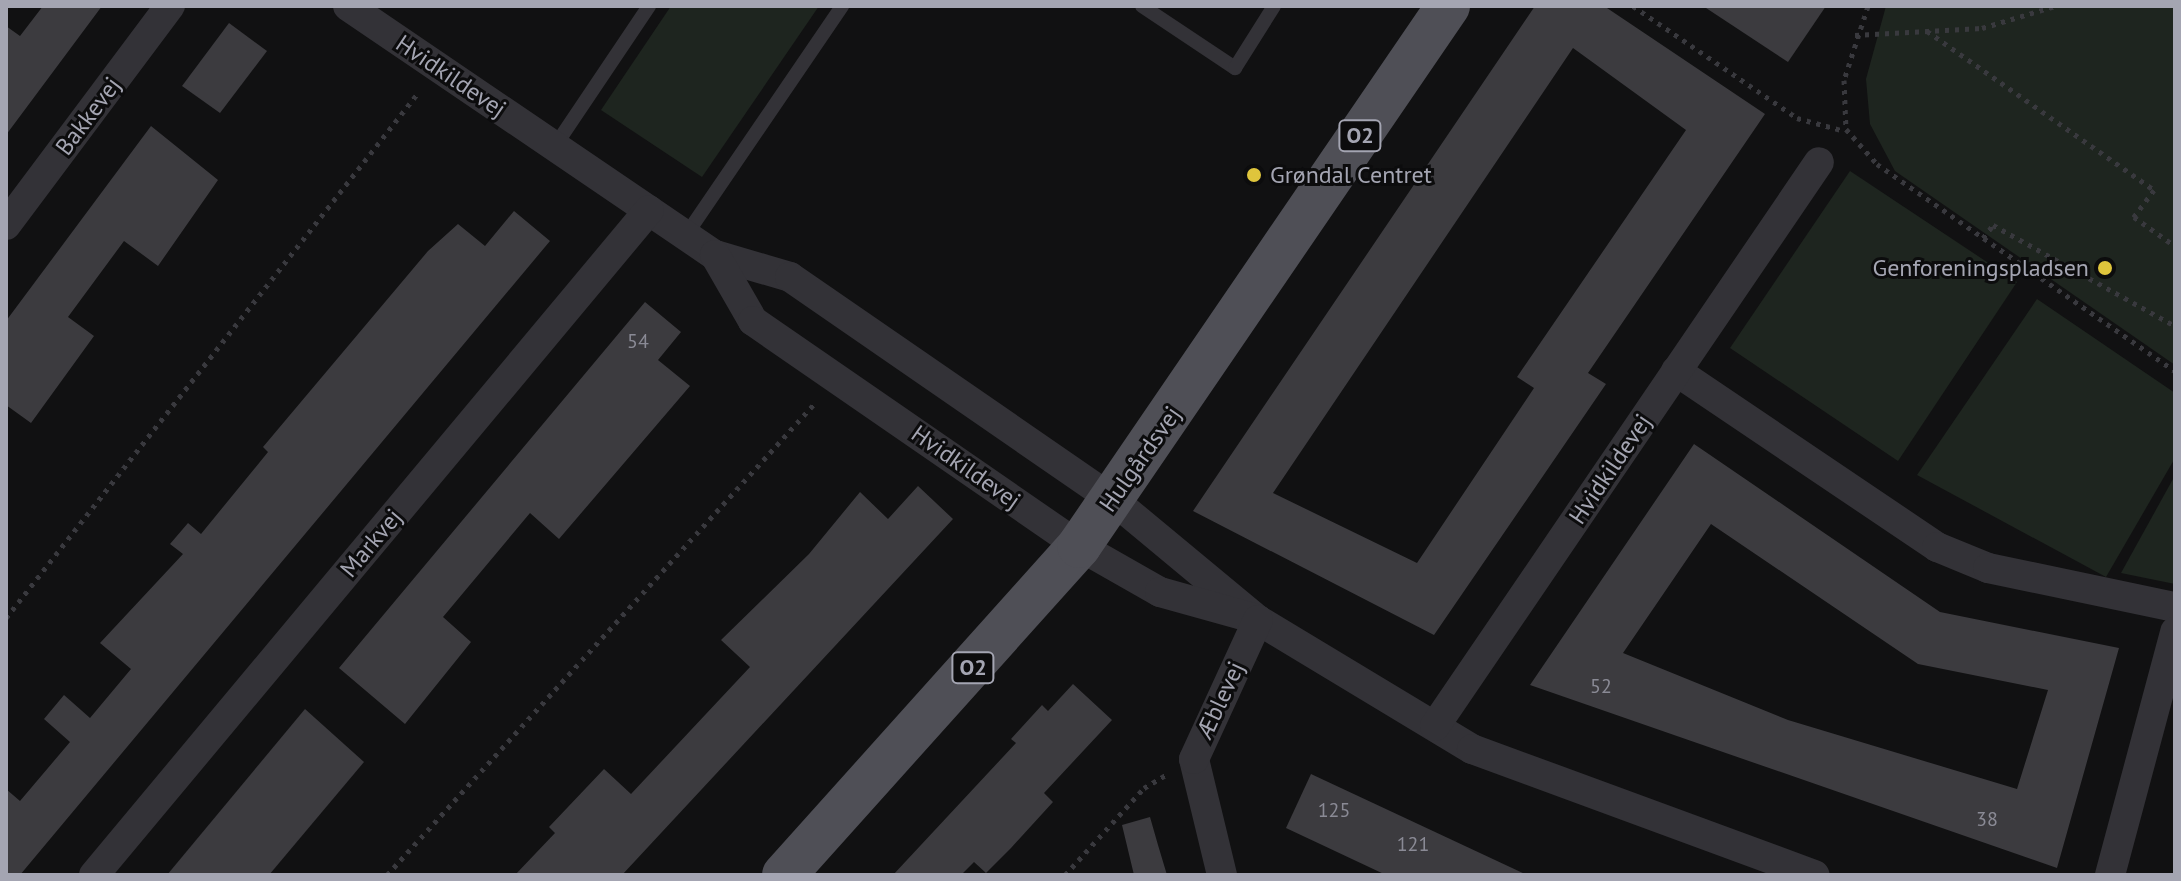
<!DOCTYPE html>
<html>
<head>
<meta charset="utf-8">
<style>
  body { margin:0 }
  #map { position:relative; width:2181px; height:881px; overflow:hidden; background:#111112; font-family:"PT Sans",sans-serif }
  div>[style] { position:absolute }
  .green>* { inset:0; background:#1e251f }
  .building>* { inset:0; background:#3c3b3f }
  .path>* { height:5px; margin-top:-2.5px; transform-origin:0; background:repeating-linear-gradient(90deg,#39393e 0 4px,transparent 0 10px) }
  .lane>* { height:14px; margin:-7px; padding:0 7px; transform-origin:7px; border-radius:7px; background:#333237 }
  .street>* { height:30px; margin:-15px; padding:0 15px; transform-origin:15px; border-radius:15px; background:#333237 }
  .primary>* { height:44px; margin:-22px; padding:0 22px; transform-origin:22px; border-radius:22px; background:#4f4f56 }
  .dots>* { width:22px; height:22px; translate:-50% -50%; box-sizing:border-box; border:4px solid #0c0c0d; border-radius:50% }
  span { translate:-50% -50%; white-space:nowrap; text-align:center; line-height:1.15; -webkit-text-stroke:6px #0c0c0d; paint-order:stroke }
  .number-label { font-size:20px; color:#8a8a95 }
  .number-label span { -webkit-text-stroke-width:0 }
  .shield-label span { padding:2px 6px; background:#0c0c0d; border:2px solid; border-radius:6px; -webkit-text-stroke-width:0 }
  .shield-label { font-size:22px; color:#a4a5b2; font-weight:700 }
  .street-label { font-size:24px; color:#a4a5b2 }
  .poi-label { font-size:24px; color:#a4a5b2 }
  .left { translate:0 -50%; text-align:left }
  .right { translate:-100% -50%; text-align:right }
  .frame { position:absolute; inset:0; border:8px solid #a4a5b2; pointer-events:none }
</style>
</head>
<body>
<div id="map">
  <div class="green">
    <div style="clip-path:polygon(671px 6px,819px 6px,702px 177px,601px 110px)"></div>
    <div style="clip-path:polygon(1886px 6px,2175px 6px,2175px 365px,1895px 171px,1870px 124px,1866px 79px)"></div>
    <div style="clip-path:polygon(1850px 171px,2017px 282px,1898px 461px,1730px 348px)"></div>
    <div style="clip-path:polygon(2037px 299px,2175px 393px,2175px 458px,2106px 577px,1917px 475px)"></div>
    <div style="clip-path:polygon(2173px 479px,2175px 584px,2121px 573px)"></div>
  </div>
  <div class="building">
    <div style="clip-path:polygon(43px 6px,102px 6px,6px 135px,6px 26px,20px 36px)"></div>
    <div style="clip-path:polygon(evenodd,1535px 6px,1604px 6px,1765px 114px,1588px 373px,1606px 384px,1434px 635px,1193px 511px,1535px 6px,1573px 48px,1686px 130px,1517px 377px,1534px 388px,1417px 563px,1273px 493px,1573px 48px)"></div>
    <div style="clip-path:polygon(1703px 6px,1826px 6px,1788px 62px)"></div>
    <div style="clip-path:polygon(229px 23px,267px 51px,220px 113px,182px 86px)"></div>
    <div style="clip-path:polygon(151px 126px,218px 180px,158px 266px,124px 241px,68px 317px,94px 336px,31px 423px,6px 405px,6px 321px)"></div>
    <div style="clip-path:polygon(514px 211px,550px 241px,20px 875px,6px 875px,6px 789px,20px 801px,70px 742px,44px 719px,64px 695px,90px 718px,131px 669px,100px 643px,183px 554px,170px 544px,188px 523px,201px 534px,268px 452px,263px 447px,428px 251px,458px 224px,485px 246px)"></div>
    <div style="clip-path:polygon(645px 302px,681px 332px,658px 360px,690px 386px,559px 539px,530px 513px,443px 617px,471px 642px,405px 724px,339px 668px)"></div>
    <div style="clip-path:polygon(evenodd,1694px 444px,1940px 612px,2119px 648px,2057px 868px,1530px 685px,1694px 444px,1711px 524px,1918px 664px,2048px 690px,2017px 789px,1788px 720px,1623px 653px,1711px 524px)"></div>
    <div style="clip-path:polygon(918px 486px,953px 519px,622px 875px,515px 875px,555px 833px,549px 827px,604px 769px,631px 794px,750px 667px,721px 640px,809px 554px,860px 492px,888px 519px)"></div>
    <div style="clip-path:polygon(1073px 684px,1112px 720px,1044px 793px,1053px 802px,1011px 848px,986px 873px,974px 862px,961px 875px,893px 875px,1016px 743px,1011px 739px,1042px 705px,1048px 711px)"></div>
    <div style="clip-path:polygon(305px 709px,364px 762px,269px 875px,167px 875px)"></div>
    <div style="clip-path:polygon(1311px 774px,1527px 875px,1386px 875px,1286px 828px)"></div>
    <div style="clip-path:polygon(1150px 817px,1158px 845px,1167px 875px,1134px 875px,1122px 825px)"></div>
  </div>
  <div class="path">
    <div style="left:1633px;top:6px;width:199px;rotate:34.3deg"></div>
    <div style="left:1797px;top:118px;width:50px;rotate:15.2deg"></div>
    <div style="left:1868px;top:6px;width:78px;rotate:108deg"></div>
    <div style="left:1844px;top:80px;width:49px;rotate:87.7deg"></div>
    <div style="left:1846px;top:129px;width:47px;rotate:48.5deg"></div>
    <div style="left:1877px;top:164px;width:363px;rotate:34.8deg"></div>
    <div style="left:1927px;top:31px;width:277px;rotate:35deg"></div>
    <div style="left:2154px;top:190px;width:34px;rotate:127deg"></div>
    <div style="left:2134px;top:217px;width:50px;rotate:35.3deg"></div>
    <div style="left:1855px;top:35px;width:127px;rotate:-3.2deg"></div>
    <div style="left:1982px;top:28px;width:76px;rotate:-16.8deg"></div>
    <div style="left:1983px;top:238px;width:16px;rotate:-52deg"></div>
    <div style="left:1993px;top:225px;width:208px;rotate:29deg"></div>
    <div style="left:6px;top:618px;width:667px;rotate:-51.88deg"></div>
    <div style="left:387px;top:875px;width:637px;rotate:-47.8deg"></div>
    <div style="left:1065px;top:875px;width:118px;rotate:-47.8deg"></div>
    <div style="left:1144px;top:788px;width:26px;rotate:-31deg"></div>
  </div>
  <div class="lane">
    <div style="left:1142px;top:6px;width:112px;rotate:33.7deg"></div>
    <div style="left:1235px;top:68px;width:73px;rotate:-57.8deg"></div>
    <div style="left:555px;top:146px;width:169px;rotate:-56.1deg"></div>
    <div style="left:686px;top:235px;width:277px;rotate:-55.7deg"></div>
  </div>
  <div class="street">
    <div style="left:348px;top:6px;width:443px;rotate:34.2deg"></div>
    <div style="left:715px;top:255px;width:78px;rotate:16.3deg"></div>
    <div style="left:790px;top:277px;width:391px;rotate:34.6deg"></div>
    <div style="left:1112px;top:499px;width:190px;rotate:39.7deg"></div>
    <div style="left:1258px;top:620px;width:250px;rotate:31.1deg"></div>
    <div style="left:1472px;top:749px;width:365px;rotate:20.2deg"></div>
    <div style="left:6px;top:225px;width:274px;rotate:-53.2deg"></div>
    <div style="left:715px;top:255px;width:76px;rotate:60.1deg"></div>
    <div style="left:753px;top:321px;width:396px;rotate:34.6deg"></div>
    <div style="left:1079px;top:546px;width:93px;rotate:29.6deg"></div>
    <div style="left:1160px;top:592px;width:97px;rotate:15.6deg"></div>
    <div style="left:1676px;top:371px;width:315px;rotate:34deg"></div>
    <div style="left:1937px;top:547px;width:55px;rotate:22.4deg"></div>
    <div style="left:1988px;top:568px;width:191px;rotate:11.8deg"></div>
    <div style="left:1435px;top:726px;width:682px;rotate:-55.75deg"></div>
    <div style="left:94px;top:875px;width:866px;rotate:-50.15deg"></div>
    <div style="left:1222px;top:875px;width:119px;rotate:-103.6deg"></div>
    <div style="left:1194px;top:759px;width:153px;rotate:-65.3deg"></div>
    <div style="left:2110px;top:875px;width:252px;rotate:-75deg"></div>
  </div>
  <div class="primary">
    <div style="left:784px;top:875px;width:442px;rotate:-48.1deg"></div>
    <div style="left:1079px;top:546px;width:654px;rotate:-55.65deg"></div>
  </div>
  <div class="dots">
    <div style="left:1254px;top:175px;background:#dfc53c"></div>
    <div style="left:2105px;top:268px;background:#dfc53c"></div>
  </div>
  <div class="number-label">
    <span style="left:638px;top:341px">54</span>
    <span style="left:1601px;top:686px">52</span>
    <span style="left:1334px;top:810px">125</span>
    <span style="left:1987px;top:819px">38</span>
    <span style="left:1413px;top:844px">121</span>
  </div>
  <div class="shield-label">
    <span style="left:1360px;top:136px">O2</span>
    <span style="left:973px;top:668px">O2</span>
  </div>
  <div class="street-label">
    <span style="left:451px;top:76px;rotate:34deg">Hvidkildevej</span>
    <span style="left:88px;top:116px;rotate:-53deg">Bakkevej</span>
    <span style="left:1140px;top:459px;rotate:-55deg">Hulgårdsvej</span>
    <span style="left:966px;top:467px;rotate:35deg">Hvidkildevej</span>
    <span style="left:1610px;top:469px;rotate:-56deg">Hvidkildevej</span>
    <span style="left:371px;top:543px;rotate:-50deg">Markvej</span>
    <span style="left:1220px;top:700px;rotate:-65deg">Æblevej</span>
  </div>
  <div class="poi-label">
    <span class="left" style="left:1270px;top:175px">Grøndal Centret</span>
    <span class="right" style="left:2089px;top:268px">Genforeningspladsen</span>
  </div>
  <div class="frame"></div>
</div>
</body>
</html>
